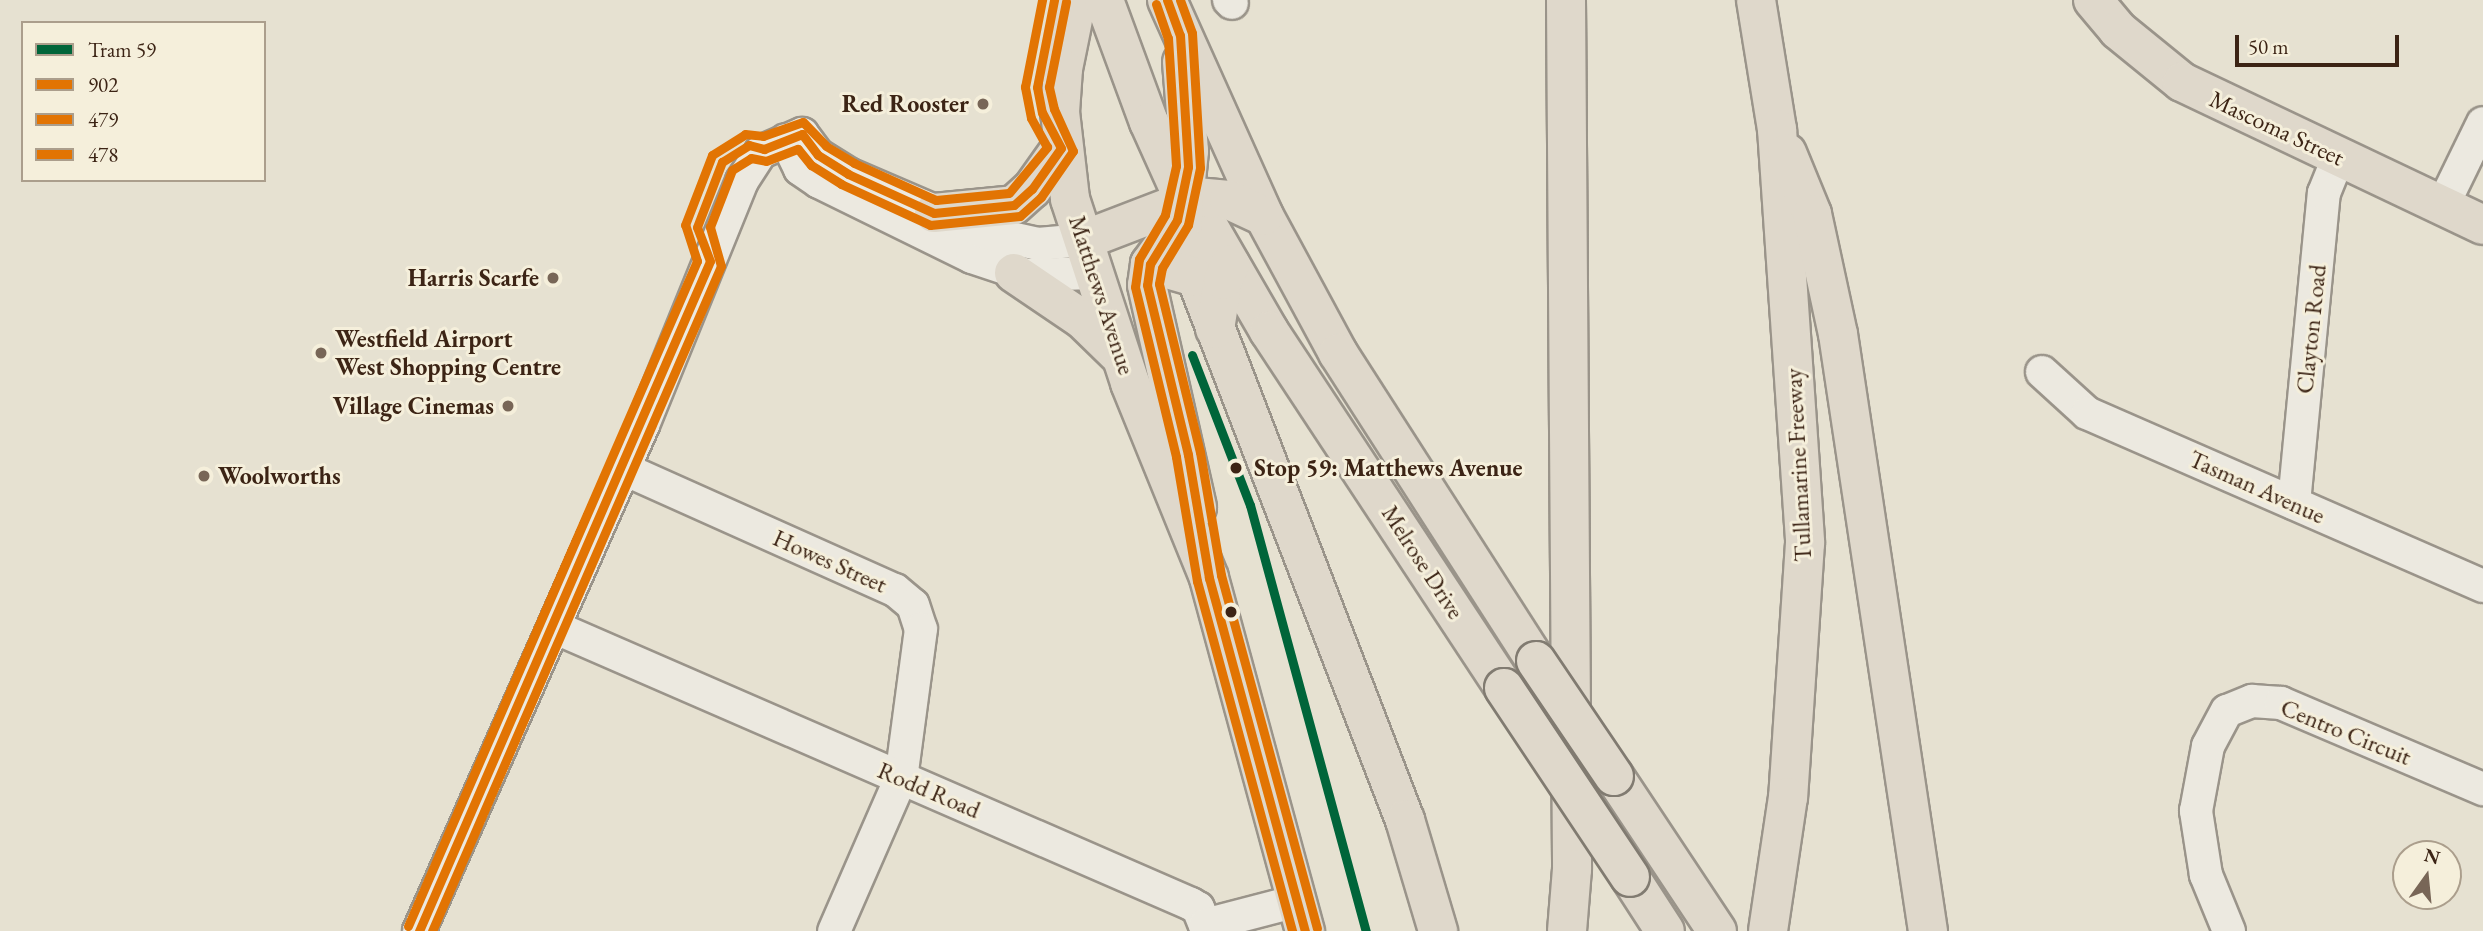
<!DOCTYPE html>
<html>
<head>
<meta charset="utf-8">
<style>
  body { margin:0 }
  #map { position:relative; width:2483px; height:931px; overflow:hidden; background:#e6e1d1; font-family:"EB Garamond",serif }
  div>[style] { position:absolute }
  .roads { filter:drop-shadow(2px 0 #9a948a) drop-shadow(-2px 0 #9a948a) drop-shadow(0 2px #9a948a) drop-shadow(0 -2px #9a948a) }
  .minor>* { height:32px; margin:-16px; padding:0 16px; transform-origin:16px; border-radius:16px; background:#ece9e0 }
  .major>* { height:38px; margin:-19px; padding:0 19px; transform-origin:19px; border-radius:19px; background:#dfd8cb }
  .highway>* { height:38px; margin:-19px; padding:0 19px; transform-origin:19px; border-radius:19px; background:#dfd8cb }
  .bridges { filter:drop-shadow(2px 0 #817b71) drop-shadow(-2px 0 #817b71) drop-shadow(0 2px #817b71) drop-shadow(0 -2px #817b71) }
  .major-bridge>* { height:38px; margin:-19px; padding:0 19px; transform-origin:19px; border-radius:19px; background:#dfd8cb }
  .bus-1>* { height:9px; margin:-4.5px; padding:0 4.5px; transform-origin:4.5px; border-radius:4.5px; background:#e27403 }
  .bus-2>* { height:9px; margin:-4.5px; padding:0 4.5px; transform-origin:4.5px; border-radius:4.5px; background:#e27403 }
  .bus-3>* { height:9px; margin:-4.5px; padding:0 4.5px; transform-origin:4.5px; border-radius:4.5px; background:#e27403 }
  .tram-1>* { height:9px; margin:-4.5px; padding:0 4.5px; transform-origin:4.5px; border-radius:4.5px; background:#00653a }
  .dots>* { width:19px; height:19px; translate:-50% -50%; box-sizing:border-box; border:4px solid #f5efdb; border-radius:50% }
  span { translate:-50% -50%; white-space:nowrap; text-align:center; line-height:1.15; -webkit-text-stroke:6px #f5efdb; paint-order:stroke }
  .poi-label { font-size:24px; color:#3c2415; font-weight:700 }
  .right { translate:-100% -50%; text-align:right }
  .left { translate:0 -50%; text-align:left }
  .street-label { font-size:24px; color:#3c2415 }
  .stop-label { font-size:24px; color:#3c2415; font-weight:700 }
  .legend { position:absolute; left:21px; top:21px; width:245px; height:161px; box-sizing:border-box; background:#f5efdb; border:2px solid #ab9e8c; margin:0; padding:9px 12px; list-style:none; font-size:21px; color:#3c2415 }
  .legend li { display:flex; align-items:center; gap:14px; height:35px }
  .legend b { width:35px; border:2px solid #ab9e8c }
  .north { position:absolute; left:2392px; top:840px; width:70px; height:70px; box-sizing:border-box; background:#f5efdb; border:2px solid #ab9e8c; border-radius:50%; rotate:15deg; font-size:19px; font-weight:700; line-height:28px; text-align:center; color:#3c2415 }
  .north::after { content:''; display:block; margin:auto; width:24px; height:32px; background:#786657; clip-path:polygon(50% 0,100% 100%,50% 72%,0 100%) }
  .scale { position:absolute; left:2235px; top:35px; width:164px; height:32px; box-sizing:border-box; border:4px solid #3c2415; border-top:0; padding-left:9px; font-size:21px; line-height:24px; white-space:nowrap; color:#3c2415; -webkit-text-stroke:5px #f5efdb; paint-order:stroke }
</style>
</head>
<body>
<div id="map">
  <div class="roads">
    <div class="minor">
      <div style="left:1229px;top:0;width:4px;rotate:45deg"></div>
      <div style="left:786px;top:140px;width:32px;rotate:64deg"></div>
      <div style="left:800px;top:169px;width:23px;rotate:34deg"></div>
      <div style="left:819px;top:182px;width:170px;rotate:26.1deg"></div>
      <div style="left:972px;top:257px;width:57px;rotate:18.4deg"></div>
      <div style="left:1026px;top:275px;width:69px;rotate:-1.7deg"></div>
      <div style="left:2443px;top:205px;width:91px;rotate:-64deg"></div>
      <div style="left:2042px;top:372px;width:61px;rotate:42.3deg"></div>
      <div style="left:2087px;top:413px;width:432px;rotate:23.6deg"></div>
      <div style="left:624px;top:469px;width:297px;rotate:24.1deg"></div>
      <div style="left:895px;top:590px;width:23px;rotate:40deg"></div>
      <div style="left:913px;top:605px;width:25px;rotate:72deg"></div>
      <div style="left:921px;top:629px;width:150px;rotate:97.6deg"></div>
      <div style="left:901px;top:778px;width:167px;rotate:113.6deg"></div>
      <div style="left:2294px;top:503px;width:311px;rotate:-84.5deg"></div>
      <div style="left:2324px;top:193px;width:38px;rotate:-68deg"></div>
      <div style="left:554px;top:627px;width:695px;rotate:23.5deg"></div>
      <div style="left:1191px;top:904px;width:8px;rotate:30deg"></div>
      <div style="left:1198px;top:908px;width:18px;rotate:68deg"></div>
      <div style="left:1205px;top:925px;width:95px;rotate:-14.6deg"></div>
      <div style="left:419px;top:931px;width:553px;rotate:-66.12deg"></div>
      <div style="left:643px;top:425px;width:263px;rotate:-67.9deg"></div>
      <div style="left:742px;top:181px;width:35px;rotate:-57deg"></div>
      <div style="left:761px;top:152px;width:45px;rotate:-23.7deg"></div>
      <div style="left:802px;top:134px;width:26px;rotate:53deg"></div>
      <div style="left:818px;top:155px;width:36px;rotate:32deg"></div>
      <div style="left:848px;top:174px;width:147px;rotate:23.2deg"></div>
      <div style="left:983px;top:232px;width:56px;rotate:12.3deg"></div>
      <div style="left:1038px;top:244px;width:46px;rotate:-5deg"></div>
      <div style="left:2229px;top:931px;width:61px;rotate:-112.3deg"></div>
      <div style="left:2206px;top:875px;width:65px;rotate:-98.9deg"></div>
      <div style="left:2196px;top:811px;width:66px;rotate:-79.5deg"></div>
      <div style="left:2208px;top:746px;width:40px;rotate:-62deg"></div>
      <div style="left:2227px;top:711px;width:27px;rotate:-22deg"></div>
      <div style="left:2252px;top:701px;width:29px;rotate:4deg"></div>
      <div style="left:2281px;top:703px;width:220px;rotate:23.1deg"></div>
    </div>
    <div class="major">
      <div style="left:1077px;top:0;width:70px;rotate:101.5deg"></div>
      <div style="left:1063px;top:69px;width:43px;rotate:94deg"></div>
      <div style="left:1060px;top:112px;width:88px;rotate:83.4deg"></div>
      <div style="left:1070px;top:199px;width:194px;rotate:71.9deg"></div>
      <div style="left:1130px;top:383px;width:210px;rotate:67.9deg"></div>
      <div style="left:1209px;top:578px;width:366px;rotate:74.8deg"></div>
      <div style="left:1104px;top:0;width:130px;rotate:69.8deg"></div>
      <div style="left:1149px;top:122px;width:85px;rotate:65.8deg"></div>
      <div style="left:1184px;top:200px;width:31px;rotate:45deg"></div>
      <div style="left:1206px;top:222px;width:126px;rotate:60deg"></div>
      <div style="left:1269px;top:331px;width:427px;rotate:56.6deg"></div>
      <div style="left:1167px;top:0;width:237px;rotate:65.8deg"></div>
      <div style="left:1264px;top:216px;width:156px;rotate:61.6deg"></div>
      <div style="left:1338px;top:353px;width:366px;rotate:57.3deg"></div>
      <div style="left:2093px;top:0;width:39px;rotate:50deg"></div>
      <div style="left:2118px;top:30px;width:82px;rotate:39.1deg"></div>
      <div style="left:2182px;top:82px;width:333px;rotate:25.4deg"></div>
      <div style="left:1182px;top:62px;width:89px;rotate:85.5deg"></div>
      <div style="left:1189px;top:151px;width:49px;rotate:95.8deg"></div>
      <div style="left:1184px;top:200px;width:37px;rotate:110deg"></div>
      <div style="left:1171px;top:235px;width:36px;rotate:126deg"></div>
      <div style="left:1150px;top:264px;width:21px;rotate:98deg"></div>
      <div style="left:1147px;top:285px;width:228px;rotate:77.3deg"></div>
      <div style="left:934px;top:213px;width:80px;rotate:-5.7deg"></div>
      <div style="left:1014px;top:205px;width:24px;rotate:-42deg"></div>
      <div style="left:1032px;top:189px;width:50px;rotate:-54.7deg"></div>
      <div style="left:1084px;top:240px;width:120px;rotate:-21deg"></div>
      <div style="left:1196px;top:197px;width:33px;rotate:5deg"></div>
      <div style="left:1229px;top:200px;width:38px;rotate:25deg"></div>
      <div style="left:1014px;top:273px;width:82px;rotate:34.1deg"></div>
      <div style="left:1082px;top:319px;width:53px;rotate:44.2deg"></div>
      <div style="left:1614px;top:776px;width:186px;rotate:56.4deg"></div>
      <div style="left:1630px;top:877px;width:64px;rotate:57.1deg"></div>
    </div>
    <div class="highway">
      <div style="left:1566px;top:0;width:869px;rotate:89.6deg"></div>
      <div style="left:1572px;top:869px;width:62px;rotate:94.6deg"></div>
      <div style="left:1756px;top:0;width:131px;rotate:80.8deg"></div>
      <div style="left:1777px;top:129px;width:415px;rotate:86.1deg"></div>
      <div style="left:1805px;top:543px;width:255px;rotate:93.8deg"></div>
      <div style="left:1788px;top:797px;width:135px;rotate:98.5deg"></div>
      <div style="left:1787px;top:153px;width:66px;rotate:67.7deg"></div>
      <div style="left:1812px;top:214px;width:123px;rotate:77.8deg"></div>
      <div style="left:1838px;top:334px;width:604px;rotate:81.43deg"></div>
      <div style="left:1184px;top:200px;width:41px;rotate:92.8deg"></div>
      <div style="left:1182px;top:241px;width:620px;rotate:68.94deg"></div>
      <div style="left:1405px;top:820px;width:116px;rotate:73.4deg"></div>
      <div style="left:1150px;top:264px;width:47px;rotate:16.1deg"></div>
      <div style="left:1215px;top:329px;width:50px;rotate:-80.7deg"></div>
      <div style="left:1223px;top:280px;width:17px;rotate:-65deg"></div>
    </div>
  </div>
  <div class="bridges">
    <div class="major-bridge">
      <div style="left:1536px;top:661px;width:139px;rotate:55.9deg"></div>
      <div style="left:1504px;top:688px;width:227px;rotate:56.3deg"></div>
    </div>
  </div>
  <div class="bus-1">
    <div style="left:1167px;top:0;width:37px;rotate:70deg"></div>
    <div style="left:1180px;top:35px;width:132px;rotate:86.5deg"></div>
    <div style="left:1188px;top:167px;width:54px;rotate:101.7deg"></div>
    <div style="left:1177px;top:220px;width:52px;rotate:121.5deg"></div>
    <div style="left:1150px;top:264px;width:21px;rotate:98deg"></div>
    <div style="left:1147px;top:285px;width:175px;rotate:76.4deg"></div>
    <div style="left:1188px;top:455px;width:125px;rotate:80.3deg"></div>
    <div style="left:1209px;top:578px;width:366px;rotate:74.8deg"></div>
    <div style="left:419px;top:931px;width:730px;rotate:-66.52deg"></div>
    <div style="left:710px;top:261px;width:36px;rotate:-111deg"></div>
    <div style="left:697px;top:227px;width:70px;rotate:-69deg"></div>
    <div style="left:722px;top:162px;width:32px;rotate:-32deg"></div>
    <div style="left:749px;top:145px;width:16px;rotate:15deg"></div>
    <div style="left:764px;top:149px;width:41px;rotate:-21.5deg"></div>
    <div style="left:802px;top:134px;width:26px;rotate:53deg"></div>
    <div style="left:818px;top:155px;width:36px;rotate:32deg"></div>
    <div style="left:848px;top:174px;width:94px;rotate:24.4deg"></div>
    <div style="left:934px;top:213px;width:80px;rotate:-5.7deg"></div>
    <div style="left:1014px;top:205px;width:24px;rotate:-42deg"></div>
    <div style="left:1032px;top:189px;width:50px;rotate:-54.7deg"></div>
    <div style="left:1061px;top:148px;width:40px;rotate:-118deg"></div>
    <div style="left:1042px;top:113px;width:26px;rotate:-101deg"></div>
    <div style="left:1037px;top:87px;width:89px;rotate:-78.9deg"></div>
  </div>
  <div class="bus-2">
    <div style="left:1156px;top:4px;width:36px;rotate:71deg"></div>
    <div style="left:1168px;top:38px;width:128px;rotate:86.4deg"></div>
    <div style="left:1176px;top:166px;width:50px;rotate:102.7deg"></div>
    <div style="left:1165px;top:215px;width:51px;rotate:120.6deg"></div>
    <div style="left:1139px;top:259px;width:28px;rotate:98deg"></div>
    <div style="left:1135px;top:287px;width:175px;rotate:76.4deg"></div>
    <div style="left:1176px;top:457px;width:126px;rotate:80.4deg"></div>
    <div style="left:1197px;top:581px;width:363px;rotate:74.8deg"></div>
    <div style="left:432px;top:931px;width:725px;rotate:-66.51deg"></div>
    <div style="left:721px;top:266px;width:41px;rotate:-105.8deg"></div>
    <div style="left:710px;top:227px;width:61px;rotate:-68.9deg"></div>
    <div style="left:732px;top:170px;width:22px;rotate:-32deg"></div>
    <div style="left:751px;top:158px;width:15px;rotate:11deg"></div>
    <div style="left:766px;top:161px;width:34px;rotate:-21deg"></div>
    <div style="left:798px;top:149px;width:21px;rotate:51deg"></div>
    <div style="left:811px;top:165px;width:36px;rotate:32deg"></div>
    <div style="left:841px;top:184px;width:98px;rotate:24.7deg"></div>
    <div style="left:930px;top:225px;width:90px;rotate:-5.7deg"></div>
    <div style="left:1020px;top:216px;width:28px;rotate:-42deg"></div>
    <div style="left:1041px;top:197px;width:56px;rotate:-55.2deg"></div>
    <div style="left:1073px;top:151px;width:46px;rotate:-114.3deg"></div>
    <div style="left:1054px;top:109px;width:23px;rotate:-103deg"></div>
    <div style="left:1049px;top:87px;width:87px;rotate:-78.7deg"></div>
  </div>
  <div class="bus-3">
    <div style="left:1180px;top:0;width:35px;rotate:70deg"></div>
    <div style="left:1192px;top:33px;width:135px;rotate:86.6deg"></div>
    <div style="left:1200px;top:168px;width:58px;rotate:101.9deg"></div>
    <div style="left:1188px;top:225px;width:50px;rotate:121.2deg"></div>
    <div style="left:1162px;top:268px;width:16px;rotate:101deg"></div>
    <div style="left:1159px;top:284px;width:173px;rotate:76.3deg"></div>
    <div style="left:1200px;top:452px;width:125px;rotate:80.3deg"></div>
    <div style="left:1221px;top:575px;width:366px;rotate:74.8deg"></div>
    <div style="left:408px;top:926px;width:725px;rotate:-66.51deg"></div>
    <div style="left:697px;top:261px;width:38px;rotate:-108deg"></div>
    <div style="left:685px;top:225px;width:75px;rotate:-68.9deg"></div>
    <div style="left:712px;top:155px;width:39px;rotate:-32deg"></div>
    <div style="left:745px;top:134px;width:18px;rotate:6deg"></div>
    <div style="left:763px;top:136px;width:42px;rotate:-19.3deg"></div>
    <div style="left:803px;top:122px;width:33px;rotate:46deg"></div>
    <div style="left:826px;top:146px;width:33px;rotate:31deg"></div>
    <div style="left:854px;top:163px;width:90px;rotate:24.3deg"></div>
    <div style="left:936px;top:200px;width:73px;rotate:-5.5deg"></div>
    <div style="left:1009px;top:193px;width:60px;rotate:-50.4deg"></div>
    <div style="left:1047px;top:147px;width:33px;rotate:-119deg"></div>
    <div style="left:1031px;top:118px;width:32px;rotate:-101deg"></div>
    <div style="left:1025px;top:87px;width:89px;rotate:-78.9deg"></div>
  </div>
  <div class="tram-1">
    <div style="left:1192px;top:355px;width:161px;rotate:68.9deg"></div>
    <div style="left:1250px;top:505px;width:442px;rotate:74.8deg"></div>
  </div>
  <div class="dots">
    <div style="left:983px;top:104px;background:#786657"></div>
    <div style="left:553px;top:278px;background:#786657"></div>
    <div style="left:321px;top:353px;background:#786657"></div>
    <div style="left:508px;top:406px;background:#786657"></div>
    <div style="left:1236px;top:468px;background:#3c2415"></div>
    <div style="left:204px;top:476px;background:#786657"></div>
    <div style="left:1231px;top:612px;background:#3c2415"></div>
  </div>
  <div class="poi-label">
    <span class="right" style="left:969px;top:104px">Red Rooster</span>
    <span class="right" style="left:539px;top:278px">Harris Scarfe</span>
    <span class="left" style="left:335px;top:353px">Westfield Airport<br>West Shopping Centre</span>
    <span class="right" style="left:494px;top:406px">Village Cinemas</span>
    <span class="left" style="left:218px;top:476px">Woolworths</span>
  </div>
  <div class="street-label">
    <span style="left:2277px;top:128px;rotate:25deg">Mascoma Street</span>
    <span style="left:1102px;top:295px;rotate:72deg">Matthews Avenue</span>
    <span style="left:2311px;top:329px;rotate:-84deg">Clayton Road</span>
    <span style="left:1798px;top:465px;rotate:-93deg">Tullamarine Freeway</span>
    <span style="left:2257px;top:487px;rotate:24deg">Tasman Avenue</span>
    <span style="left:830px;top:561px;rotate:24deg">Howes Street</span>
    <span style="left:1423px;top:562px;rotate:57deg">Melrose Drive</span>
    <span style="left:2346px;top:732px;rotate:22deg">Centro Circuit</span>
    <span style="left:929px;top:790px;rotate:23deg">Rodd Road</span>
  </div>
  <div class="stop-label">
    <span class="left" style="left:1254px;top:468px">Stop 59: Matthews Avenue</span>
  </div>
  <ul class="legend">
  <li><b style="height:9px;background:#00653a"></b>Tram 59</li>
  <li><b style="height:9px;background:#e27403"></b>902</li>
  <li><b style="height:9px;background:#e27403"></b>479</li>
  <li><b style="height:9px;background:#e27403"></b>478</li>
  </ul>
  <div class="north">N</div>
  <div class="scale">50 m</div>
</div>
</body>
</html>
